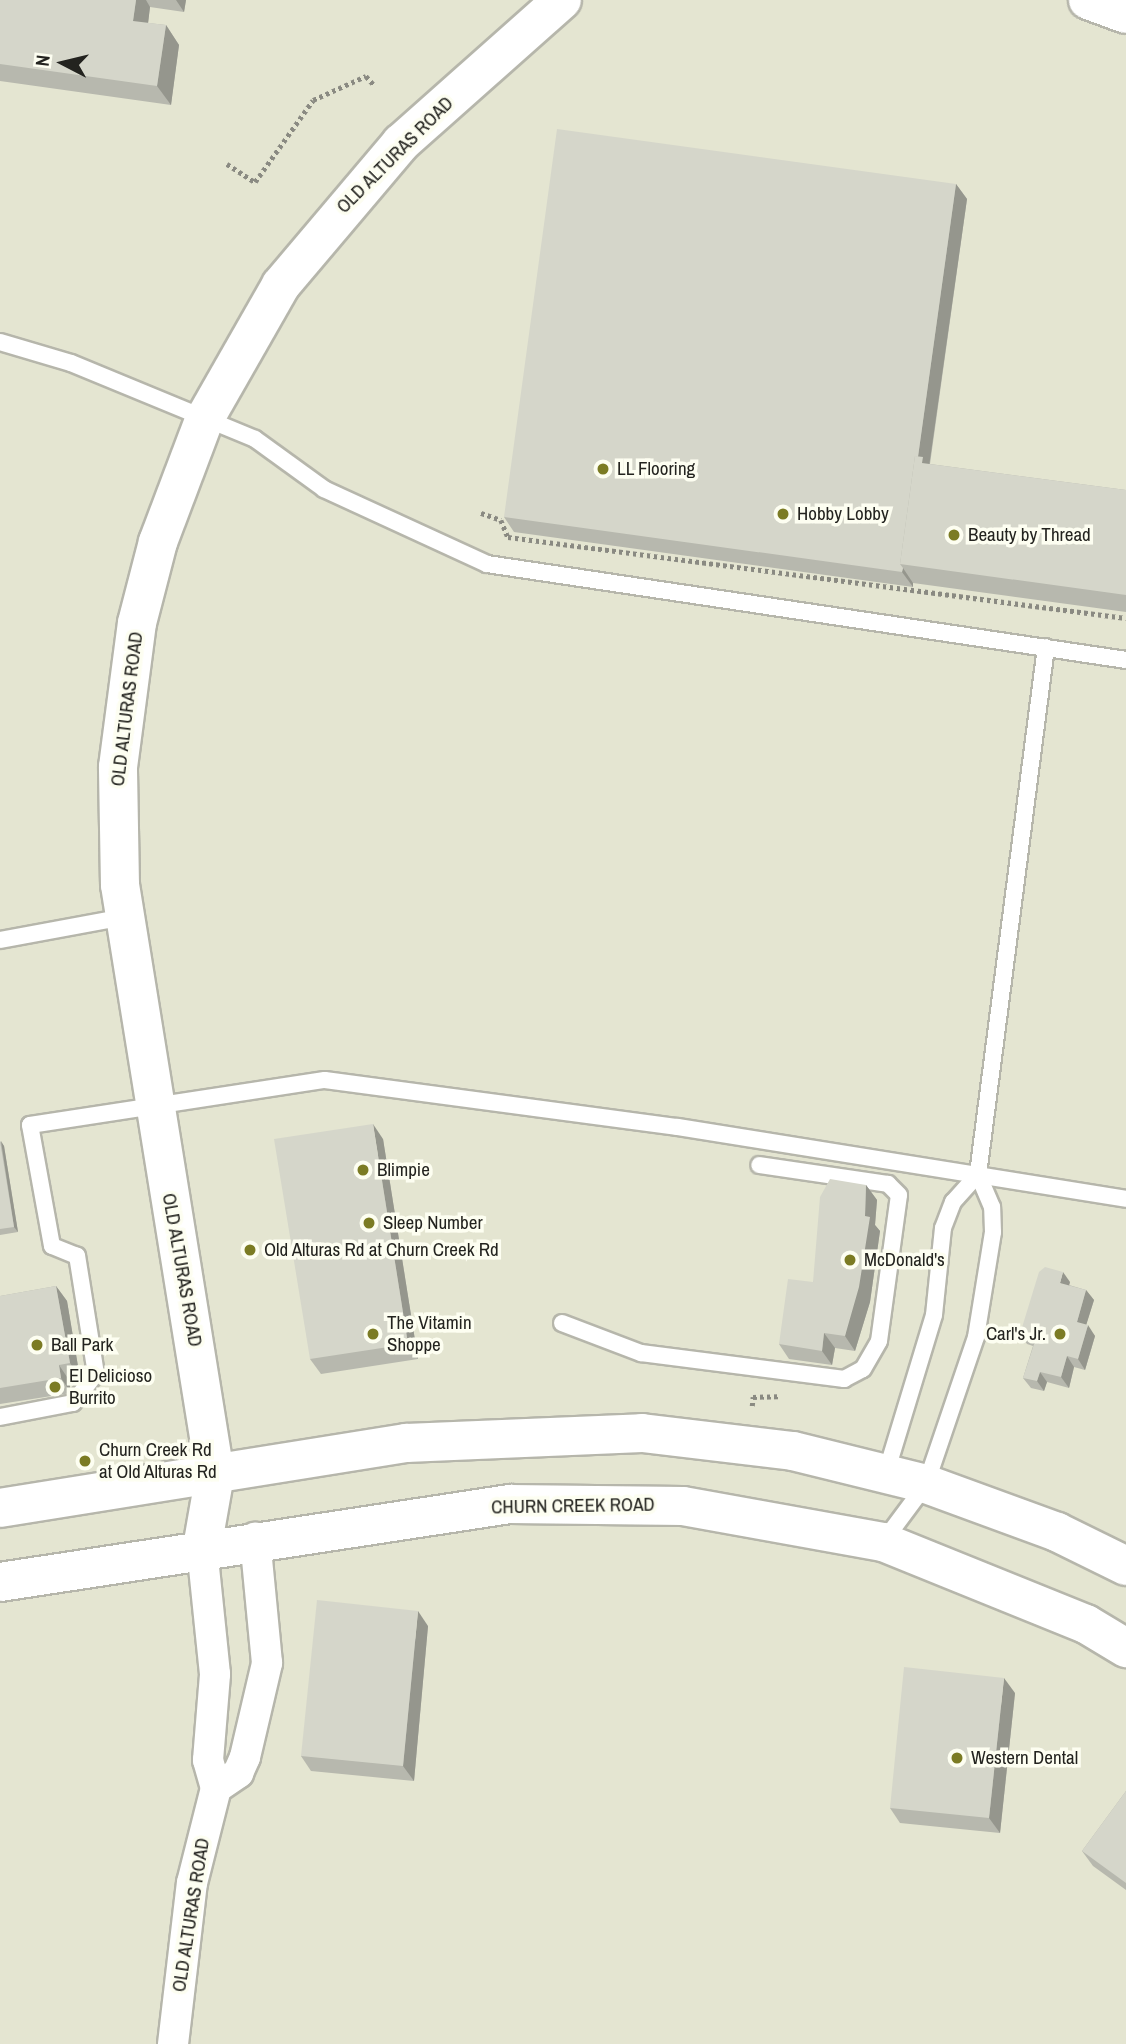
<!DOCTYPE html>
<html>
<head>
<meta charset="utf-8">
<style>
  body { margin:0 }
  #map { position:relative; width:1126px; height:2044px; overflow:hidden; background:#f0f0e4; font-family:"Archivo Narrow",sans-serif }
  div>[style] { position:absolute }
  .built>* { inset:0; background:#e4e5d1 }
  .path>* { height:4.5px; margin-top:-2.25px; transform-origin:0; background:repeating-linear-gradient(90deg,#8a8a82 0 3.5px,transparent 0 7px) }
  .roads { filter:drop-shadow(2px 0 #b6b6ab) drop-shadow(-2px 0 #b6b6ab) drop-shadow(0 2px #b6b6ab) drop-shadow(0 -2px #b6b6ab) }
  .lane>* { height:16px; margin:-8px; padding:0 8px; transform-origin:8px; border-radius:8px; background:#fff }
  .street>* { height:30px; margin:-15px; padding:0 15px; transform-origin:15px; border-radius:15px; background:#fff }
  .secondary>* { height:38px; margin:-19px; padding:0 19px; transform-origin:19px; border-radius:19px; background:#fff }
  .wall>* { inset:0; background:#b7b8ae }
  .shaded-wall>* { inset:0; background:#95968d }
  .building>* { inset:0; background:#d5d6ca }
  .dots>* { width:19px; height:19px; translate:-50% -50%; box-sizing:border-box; border:4px solid #fdfef1; border-radius:50% }
  span { translate:-50% -50%; white-space:nowrap; text-align:center; line-height:1.15; -webkit-text-stroke:7px #fdfef1; paint-order:stroke }
  .street-label { font-size:19px; color:#23231f }
  .poi-label { font-size:19px; color:#23231f }
  .left { translate:0 -50%; text-align:left }
  .right { translate:-100% -50%; text-align:right }
  .north { position:absolute; left:28px; top:28px; width:70px; height:70px; -webkit-text-stroke:5px #fdfef1; paint-order:stroke; rotate:277deg; font-size:19px; font-weight:700; line-height:28px; text-align:center; color:#23231f }
  .north::after { content:''; display:block; margin:auto; width:24px; height:32px; background:#23231f; clip-path:polygon(50% 0,100% 100%,50% 72%,0 100%) }
</style>
</head>
<body>
<div id="map">
  <div class="built">
    <div style="clip-path:polygon(0 0,1126px 0,1126px 2044px,0 2044px)"></div>
  </div>
  <div class="path">
    <div style="left:227px;top:164px;width:33px;rotate:33deg"></div>
    <div style="left:255px;top:182px;width:100px;rotate:-54.7deg"></div>
    <div style="left:313px;top:100px;width:58px;rotate:-24.4deg"></div>
    <div style="left:366px;top:76px;width:12px;rotate:48deg"></div>
    <div style="left:481px;top:513px;width:21px;rotate:19deg"></div>
    <div style="left:501px;top:520px;width:18px;rotate:68deg"></div>
    <div style="left:508px;top:537px;width:623px;rotate:7.47deg"></div>
    <div style="left:752px;top:1406px;width:9px;rotate:-84deg"></div>
    <div style="left:753px;top:1397px;width:25px;rotate:-2deg"></div>
  </div>
  <div class="roads">
    <div class="lane">
      <div style="left:0;top:342px;width:74px;rotate:16.5deg"></div>
      <div style="left:71px;top:363px;width:199px;rotate:22.4deg"></div>
      <div style="left:255px;top:439px;width:85px;rotate:35.9deg"></div>
      <div style="left:324px;top:489px;width:179px;rotate:24.7deg"></div>
      <div style="left:487px;top:564px;width:646px;rotate:8.54deg"></div>
      <div style="left:0;top:940px;width:126px;rotate:-10.5deg"></div>
      <div style="left:562px;top:1323px;width:85px;rotate:20.8deg"></div>
      <div style="left:641px;top:1353px;width:205px;rotate:7.3deg"></div>
      <div style="left:844px;top:1379px;width:21px;rotate:-28deg"></div>
      <div style="left:863px;top:1369px;width:32px;rotate:-60deg"></div>
      <div style="left:879px;top:1341px;width:147px;rotate:-82.2deg"></div>
      <div style="left:899px;top:1195px;width:16px;rotate:-135deg"></div>
      <div style="left:888px;top:1184px;width:130px;rotate:-171.6deg"></div>
      <div style="left:0;top:1417px;width:74px;rotate:-10.9deg"></div>
      <div style="left:73px;top:1403px;width:37px;rotate:-52deg"></div>
      <div style="left:96px;top:1374px;width:120px;rotate:-99.1deg"></div>
      <div style="left:77px;top:1256px;width:27px;rotate:-158deg"></div>
      <div style="left:52px;top:1246px;width:123px;rotate:-100.3deg"></div>
      <div style="left:30px;top:1125px;width:298px;rotate:-8.7deg"></div>
      <div style="left:325px;top:1080px;width:356px;rotate:7.6deg"></div>
      <div style="left:678px;top:1127px;width:454px;rotate:9.1deg"></div>
      <div style="left:886px;top:1473px;width:165px;rotate:-73.1deg"></div>
      <div style="left:934px;top:1315px;width:87px;rotate:-84.1deg"></div>
      <div style="left:943px;top:1228px;width:28px;rotate:-69deg"></div>
      <div style="left:953px;top:1202px;width:38px;rotate:-48deg"></div>
      <div style="left:883px;top:1542px;width:72px;rotate:-53.4deg"></div>
      <div style="left:926px;top:1484px;width:155px;rotate:-71.2deg"></div>
      <div style="left:976px;top:1337px;width:106px;rotate:-80.8deg"></div>
      <div style="left:993px;top:1232px;width:25px;rotate:-92deg"></div>
      <div style="left:992px;top:1207px;width:36px;rotate:-113deg"></div>
      <div style="left:978px;top:1174px;width:531px;rotate:-82.65deg"></div>
    </div>
    <div class="street">
      <div style="left:216px;top:1788px;width:27px;rotate:-34deg"></div>
      <div style="left:238px;top:1773px;width:17px;rotate:-66deg"></div>
      <div style="left:245px;top:1757px;width:97px;rotate:-76.8deg"></div>
      <div style="left:267px;top:1663px;width:126px;rotate:-95.5deg"></div>
      <div style="left:173px;top:2044px;width:162px;rotate:-83.3deg"></div>
      <div style="left:192px;top:1883px;width:98px;rotate:-75.8deg"></div>
      <div style="left:216px;top:1788px;width:29px;rotate:-106deg"></div>
      <div style="left:208px;top:1760px;width:86px;rotate:-85.3deg"></div>
      <div style="left:215px;top:1674px;width:127px;rotate:-95.9deg"></div>
    </div>
    <div class="secondary">
      <div style="left:1088px;top:0;width:40px;rotate:20.2deg"></div>
      <div style="left:0;top:1508px;width:411px;rotate:-9.1deg"></div>
      <div style="left:406px;top:1443px;width:236px;rotate:-2.4deg"></div>
      <div style="left:642px;top:1433px;width:152px;rotate:6.8deg"></div>
      <div style="left:793px;top:1451px;width:137px;rotate:13.9deg"></div>
      <div style="left:926px;top:1484px;width:140px;rotate:20.1deg"></div>
      <div style="left:1057px;top:1532px;width:77px;rotate:26.2deg"></div>
      <div style="left:202px;top:1548px;width:75px;rotate:-80deg"></div>
      <div style="left:215px;top:1474px;width:597px;rotate:-99.16deg"></div>
      <div style="left:120px;top:885px;width:118px;rotate:-91deg"></div>
      <div style="left:118px;top:767px;width:145px;rotate:-82.5deg"></div>
      <div style="left:137px;top:623px;width:84px;rotate:-75.5deg"></div>
      <div style="left:158px;top:542px;width:130px;rotate:-69.3deg"></div>
      <div style="left:204px;top:420px;width:155px;rotate:-60.3deg"></div>
      <div style="left:281px;top:285px;width:186px;rotate:-49.8deg"></div>
      <div style="left:401px;top:143px;width:215px;rotate:-41.6deg"></div>
      <div style="left:0;top:1582px;width:516px;rotate:-8.7deg"></div>
      <div style="left:510px;top:1504px;width:173px;rotate:0.7deg"></div>
      <div style="left:683px;top:1506px;width:203px;rotate:10.2deg"></div>
      <div style="left:883px;top:1542px;width:219px;rotate:22deg"></div>
      <div style="left:1086px;top:1624px;width:47px;rotate:31deg"></div>
    </div>
  </div>
  <div class="wall">
    <div style="clip-path:polygon(0 0,186px 0,184px 12px,150px 7px,148px 23px,166px 25px,179px 45px,171px 105px,0 81px)"></div>
    <div style="clip-path:polygon(956px 184px,967px 199px,930px 464px,1126px 490px,1126px 612px,913px 583px,913px 587px,514px 532px,504px 517px)"></div>
    <div style="clip-path:polygon(383px 1139px,418px 1359px,321px 1374px,310px 1359px)"></div>
    <div style="clip-path:polygon(0 1141px,4px 1146px,18px 1232px,0 1235px)"></div>
    <div style="clip-path:polygon(866px 1185px,877px 1200px,875px 1225px,880px 1231px,870px 1302px,855px 1351px,835px 1348px,832px 1365px,789px 1359px,779px 1344px)"></div>
    <div style="clip-path:polygon(1070px 1282px,1069px 1285px,1086px 1290px,1094px 1300px,1086px 1325px,1095px 1336px,1085px 1370px,1074px 1367px,1069px 1388px,1047px 1382px,1044px 1391px,1031px 1388px,1023px 1378px,1033px 1346px,1027px 1344px,1020px 1334px)"></div>
    <div style="clip-path:polygon(56px 1286px,67px 1301px,80px 1378px,69px 1380px,71px 1393px,0 1404px,0 1296px)"></div>
    <div style="clip-path:polygon(428px 1626px,414px 1781px,311px 1771px,301px 1756px)"></div>
    <div style="clip-path:polygon(1015px 1693px,1000px 1833px,900px 1823px,890px 1808px)"></div>
    <div style="clip-path:polygon(1126px 1791px,1126px 1890px,1093px 1866px,1082px 1851px)"></div>
  </div>
  <div class="shaded-wall">
    <div style="clip-path:polygon(136px 0,146px 0,150px 7px,146px 40px,133px 21px)"></div>
    <div style="clip-path:polygon(176px 0,186px 0,184px 12px)"></div>
    <div style="clip-path:polygon(166px 25px,179px 45px,171px 105px,157px 86px)"></div>
    <div style="clip-path:polygon(956px 184px,967px 199px,929px 467px,903px 564px)"></div>
    <div style="clip-path:polygon(903px 568px,913px 583px,913px 587px,902px 572px)"></div>
    <div style="clip-path:polygon(373px 1124px,383px 1139px,418px 1359px,408px 1344px)"></div>
    <div style="clip-path:polygon(1px 1141px,4px 1146px,18px 1232px,14px 1227px)"></div>
    <div style="clip-path:polygon(866px 1185px,877px 1200px,875px 1225px,880px 1231px,870px 1302px,855px 1351px,845px 1336px,865px 1216px)"></div>
    <div style="clip-path:polygon(1063px 1272px,1070px 1282px,1067px 1293px,1060px 1283px)"></div>
    <div style="clip-path:polygon(56px 1286px,67px 1301px,80px 1378px,70px 1363px)"></div>
    <div style="clip-path:polygon(1086px 1290px,1094px 1300px,1084px 1332px,1077px 1322px)"></div>
    <div style="clip-path:polygon(1088px 1325px,1095px 1336px,1085px 1370px,1078px 1359px)"></div>
    <div style="clip-path:polygon(824px 1333px,835px 1348px,832px 1365px,822px 1351px)"></div>
    <div style="clip-path:polygon(1067px 1356px,1074px 1367px,1069px 1388px,1061px 1377px)"></div>
    <div style="clip-path:polygon(59px 1365px,69px 1380px,71px 1393px,61px 1378px)"></div>
    <div style="clip-path:polygon(1040px 1372px,1047px 1382px,1044px 1391px,1037px 1381px)"></div>
    <div style="clip-path:polygon(418px 1611px,428px 1626px,414px 1781px,403px 1766px)"></div>
    <div style="clip-path:polygon(1004px 1678px,1015px 1693px,1000px 1833px,989px 1818px)"></div>
  </div>
  <div class="building">
    <div style="clip-path:polygon(0 0,136px 0,133px 21px,166px 25px,157px 86px,0 64px)"></div>
    <div style="clip-path:polygon(557px 129px,956px 184px,918px 457px,915px 456px,900px 564px,903px 568px,902px 572px,504px 517px)"></div>
    <div style="clip-path:polygon(915px 456px,923px 457px,922px 463px,1126px 490px,1126px 595px,900px 564px)"></div>
    <div style="clip-path:polygon(373px 1124px,408px 1344px,310px 1359px,274px 1139px)"></div>
    <div style="clip-path:polygon(0 1141px,14px 1227px,0 1229px)"></div>
    <div style="clip-path:polygon(830px 1179px,866px 1185px,865px 1216px,870px 1217px,859px 1287px,845px 1336px,824px 1333px,822px 1351px,779px 1344px,788px 1279px,813px 1282px,820px 1197px)"></div>
    <div style="clip-path:polygon(1045px 1267px,1063px 1272px,1060px 1283px,1086px 1290px,1077px 1322px,1088px 1325px,1078px 1359px,1067px 1356px,1061px 1377px,1040px 1372px,1037px 1381px,1023px 1378px,1036px 1338px,1020px 1334px,1039px 1272px)"></div>
    <div style="clip-path:polygon(56px 1286px,70px 1363px,59px 1365px,61px 1378px,0 1388px,0 1296px)"></div>
    <div style="clip-path:polygon(317px 1600px,418px 1611px,403px 1766px,301px 1756px)"></div>
    <div style="clip-path:polygon(904px 1667px,1004px 1678px,989px 1818px,890px 1808px)"></div>
    <div style="clip-path:polygon(1126px 1791px,1126px 1883px,1082px 1851px)"></div>
  </div>
  <div class="dots">
    <div style="left:603px;top:469px;background:#7b7b23"></div>
    <div style="left:783px;top:514px;background:#7b7b23"></div>
    <div style="left:954px;top:535px;background:#7b7b23"></div>
    <div style="left:363px;top:1170px;background:#7b7b23"></div>
    <div style="left:369px;top:1223px;background:#7b7b23"></div>
    <div style="left:250px;top:1250px;background:#7b7b23"></div>
    <div style="left:850px;top:1260px;background:#7b7b23"></div>
    <div style="left:373px;top:1334px;background:#7b7b23"></div>
    <div style="left:1060px;top:1334px;background:#7b7b23"></div>
    <div style="left:37px;top:1345px;background:#7b7b23"></div>
    <div style="left:55px;top:1387px;background:#7b7b23"></div>
    <div style="left:85px;top:1461px;background:#7b7b23"></div>
    <div style="left:957px;top:1758px;background:#7b7b23"></div>
  </div>
  <div class="street-label">
    <span style="left:395px;top:155px;rotate:-45deg">OLD ALTURAS ROAD</span>
    <span style="left:127px;top:709px;rotate:-83deg">OLD ALTURAS ROAD</span>
    <span style="left:182px;top:1270px;rotate:80deg">OLD ALTURAS ROAD</span>
    <span style="left:573px;top:1506px;rotate:-1deg">CHURN CREEK ROAD</span>
    <span style="left:191px;top:1915px;rotate:-81deg">OLD ALTURAS ROAD</span>
  </div>
  <div class="poi-label">
    <span class="left" style="left:617px;top:469px">LL Flooring</span>
    <span class="left" style="left:797px;top:514px">Hobby Lobby</span>
    <span class="left" style="left:968px;top:535px">Beauty by Thread</span>
    <span class="left" style="left:377px;top:1170px">Blimpie</span>
    <span class="left" style="left:383px;top:1223px">Sleep Number</span>
    <span class="left" style="left:264px;top:1250px">Old Alturas Rd at Churn Creek Rd</span>
    <span class="left" style="left:864px;top:1260px">McDonald's</span>
    <span class="left" style="left:387px;top:1334px">The Vitamin<br>Shoppe</span>
    <span class="right" style="left:1046px;top:1334px">Carl's Jr.</span>
    <span class="left" style="left:51px;top:1345px">Ball Park</span>
    <span class="left" style="left:69px;top:1387px">El Delicioso<br>Burrito</span>
    <span class="left" style="left:99px;top:1461px">Churn Creek Rd<br>at Old Alturas Rd</span>
    <span class="left" style="left:971px;top:1758px">Western Dental</span>
  </div>
  <div class="north">N</div>
</div>
</body>
</html>
